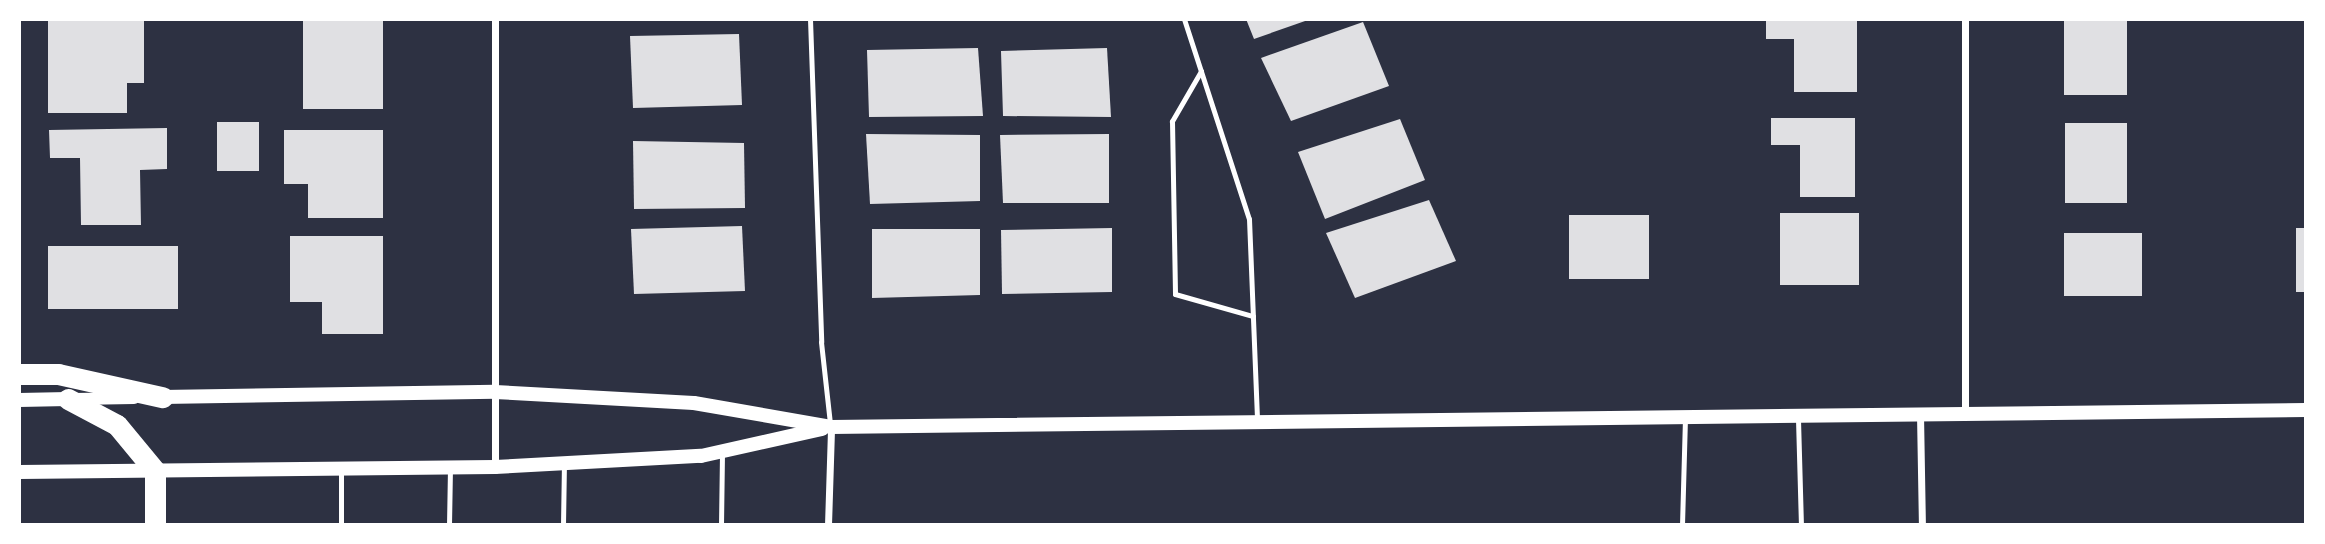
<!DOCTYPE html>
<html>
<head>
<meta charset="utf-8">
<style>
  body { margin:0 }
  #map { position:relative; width:2325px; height:544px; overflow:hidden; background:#2d3142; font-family:"Fira Sans",sans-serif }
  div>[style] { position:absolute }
  .building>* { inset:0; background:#e0e0e3 }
  .service>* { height:5px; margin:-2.5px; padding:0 2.5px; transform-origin:2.5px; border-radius:2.5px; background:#fff }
  .minor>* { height:7px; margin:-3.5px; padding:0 3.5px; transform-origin:3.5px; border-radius:3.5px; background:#fff }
  .tertiary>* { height:12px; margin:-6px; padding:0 6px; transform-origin:6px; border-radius:6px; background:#fff }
  .secondary>* { height:14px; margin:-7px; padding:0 7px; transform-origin:7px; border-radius:7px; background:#fff }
  .motorway>* { height:21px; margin:-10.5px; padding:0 10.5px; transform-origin:10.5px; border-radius:10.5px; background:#fff }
  span { translate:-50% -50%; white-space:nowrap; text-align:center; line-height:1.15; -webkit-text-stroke:7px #fff; paint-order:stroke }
  .frame { position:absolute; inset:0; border:21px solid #fff; pointer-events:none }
</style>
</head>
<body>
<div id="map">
  <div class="building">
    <div style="clip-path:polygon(303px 19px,383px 19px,383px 109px,303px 109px)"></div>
    <div style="clip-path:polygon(1246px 19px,1307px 19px,1308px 20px,1254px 39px)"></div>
    <div style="clip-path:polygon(1766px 19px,1857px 19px,1857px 92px,1794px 92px,1794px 39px,1766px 39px)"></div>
    <div style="clip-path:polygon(2064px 19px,2127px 19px,2127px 95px,2064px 95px)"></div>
    <div style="clip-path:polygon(48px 20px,144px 20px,144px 83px,127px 83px,127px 113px,48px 113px)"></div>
    <div style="clip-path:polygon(1363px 22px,1389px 86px,1291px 121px,1261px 58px)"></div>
    <div style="clip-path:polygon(739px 34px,742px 105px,633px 108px,630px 36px)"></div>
    <div style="clip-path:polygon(978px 48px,983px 116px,869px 117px,867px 50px)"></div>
    <div style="clip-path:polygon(1107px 48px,1111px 117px,1003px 116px,1001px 51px)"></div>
    <div style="clip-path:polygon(1771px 118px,1855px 118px,1855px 197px,1800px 197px,1800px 145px,1771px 145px)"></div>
    <div style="clip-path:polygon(1400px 119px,1425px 180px,1325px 219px,1298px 152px)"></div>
    <div style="clip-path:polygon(217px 122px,259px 122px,259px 171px,217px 171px)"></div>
    <div style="clip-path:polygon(2065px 123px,2127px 123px,2127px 203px,2065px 203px)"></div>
    <div style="clip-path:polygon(167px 128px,167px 169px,140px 170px,141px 225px,81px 225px,80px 158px,50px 158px,49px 130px)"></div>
    <div style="clip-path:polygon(284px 130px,383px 130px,383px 218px,308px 218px,308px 184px,284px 184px)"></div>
    <div style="clip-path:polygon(866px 134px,980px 135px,980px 201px,870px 204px)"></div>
    <div style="clip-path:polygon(1109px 134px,1109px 203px,1003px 203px,1000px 135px)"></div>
    <div style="clip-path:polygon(633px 141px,744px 143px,745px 208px,634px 209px)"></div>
    <div style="clip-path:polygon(1429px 200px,1456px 261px,1355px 298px,1326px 233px)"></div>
    <div style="clip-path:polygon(1780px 213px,1859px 213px,1859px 285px,1780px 285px)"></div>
    <div style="clip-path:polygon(1569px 215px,1649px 215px,1649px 279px,1569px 279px)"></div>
    <div style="clip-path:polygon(742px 226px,745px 291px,634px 294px,631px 229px)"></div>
    <div style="clip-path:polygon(1112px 228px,1112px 292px,1002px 294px,1001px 230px)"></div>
    <div style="clip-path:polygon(2296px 228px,2306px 228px,2306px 292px,2296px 292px)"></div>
    <div style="clip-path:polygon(872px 229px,980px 229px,980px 295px,872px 298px)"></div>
    <div style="clip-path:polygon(2064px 233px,2142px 233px,2142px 296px,2064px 296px)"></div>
    <div style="clip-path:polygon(290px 236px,383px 236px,383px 334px,322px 334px,322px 302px,290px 302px)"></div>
    <div style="clip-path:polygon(48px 246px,178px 246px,178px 309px,48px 309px)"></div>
  </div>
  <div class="service">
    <div style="left:810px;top:19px;width:323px;rotate:88deg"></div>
    <div style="left:821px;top:342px;width:82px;rotate:83.7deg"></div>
    <div style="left:1184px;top:19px;width:210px;rotate:72deg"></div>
    <div style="left:1249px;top:219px;width:203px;rotate:87.7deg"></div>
    <div style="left:1201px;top:71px;width:58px;rotate:120.1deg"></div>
    <div style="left:1172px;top:121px;width:173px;rotate:89deg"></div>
    <div style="left:1175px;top:294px;width:81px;rotate:15.8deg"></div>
    <div style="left:1798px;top:419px;width:106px;rotate:88.4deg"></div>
    <div style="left:341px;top:472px;width:53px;rotate:90deg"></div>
    <div style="left:449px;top:525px;width:55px;rotate:-89deg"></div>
    <div style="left:563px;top:525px;width:61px;rotate:-89.1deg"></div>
    <div style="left:721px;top:525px;width:70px;rotate:-89.2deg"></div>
    <div style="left:1682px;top:525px;width:106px;rotate:-88.4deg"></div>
  </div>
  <div class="minor">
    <div style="left:495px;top:19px;width:448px;rotate:90deg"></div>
    <div style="left:1965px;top:19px;width:395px;rotate:90deg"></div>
    <div style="left:1920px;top:414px;width:111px;rotate:89deg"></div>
    <div style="left:828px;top:525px;width:98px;rotate:-88.2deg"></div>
  </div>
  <div class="tertiary">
    <div style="left:75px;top:399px;width:59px;rotate:-1deg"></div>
  </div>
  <div class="secondary">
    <div style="left:162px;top:397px;width:333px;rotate:-0.9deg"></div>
    <div style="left:495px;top:392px;width:199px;rotate:3.2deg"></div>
    <div style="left:694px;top:403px;width:139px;rotate:9.9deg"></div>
    <div style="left:831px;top:427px;width:1475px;rotate:-0.66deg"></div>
    <div style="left:19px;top:400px;width:49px;rotate:-1.2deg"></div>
    <div style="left:19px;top:472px;width:476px;rotate:-0.6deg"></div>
    <div style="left:495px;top:467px;width:206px;rotate:-3.1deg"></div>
    <div style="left:701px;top:456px;width:124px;rotate:-12.6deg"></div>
  </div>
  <div class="motorway">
    <div style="left:19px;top:374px;width:39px"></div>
    <div style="left:58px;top:374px;width:107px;rotate:12.5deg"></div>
    <div style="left:68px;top:399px;width:55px;rotate:28deg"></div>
    <div style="left:117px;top:425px;width:60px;rotate:50.4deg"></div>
    <div style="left:155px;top:471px;width:54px;rotate:90deg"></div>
  </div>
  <div class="frame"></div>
</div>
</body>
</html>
